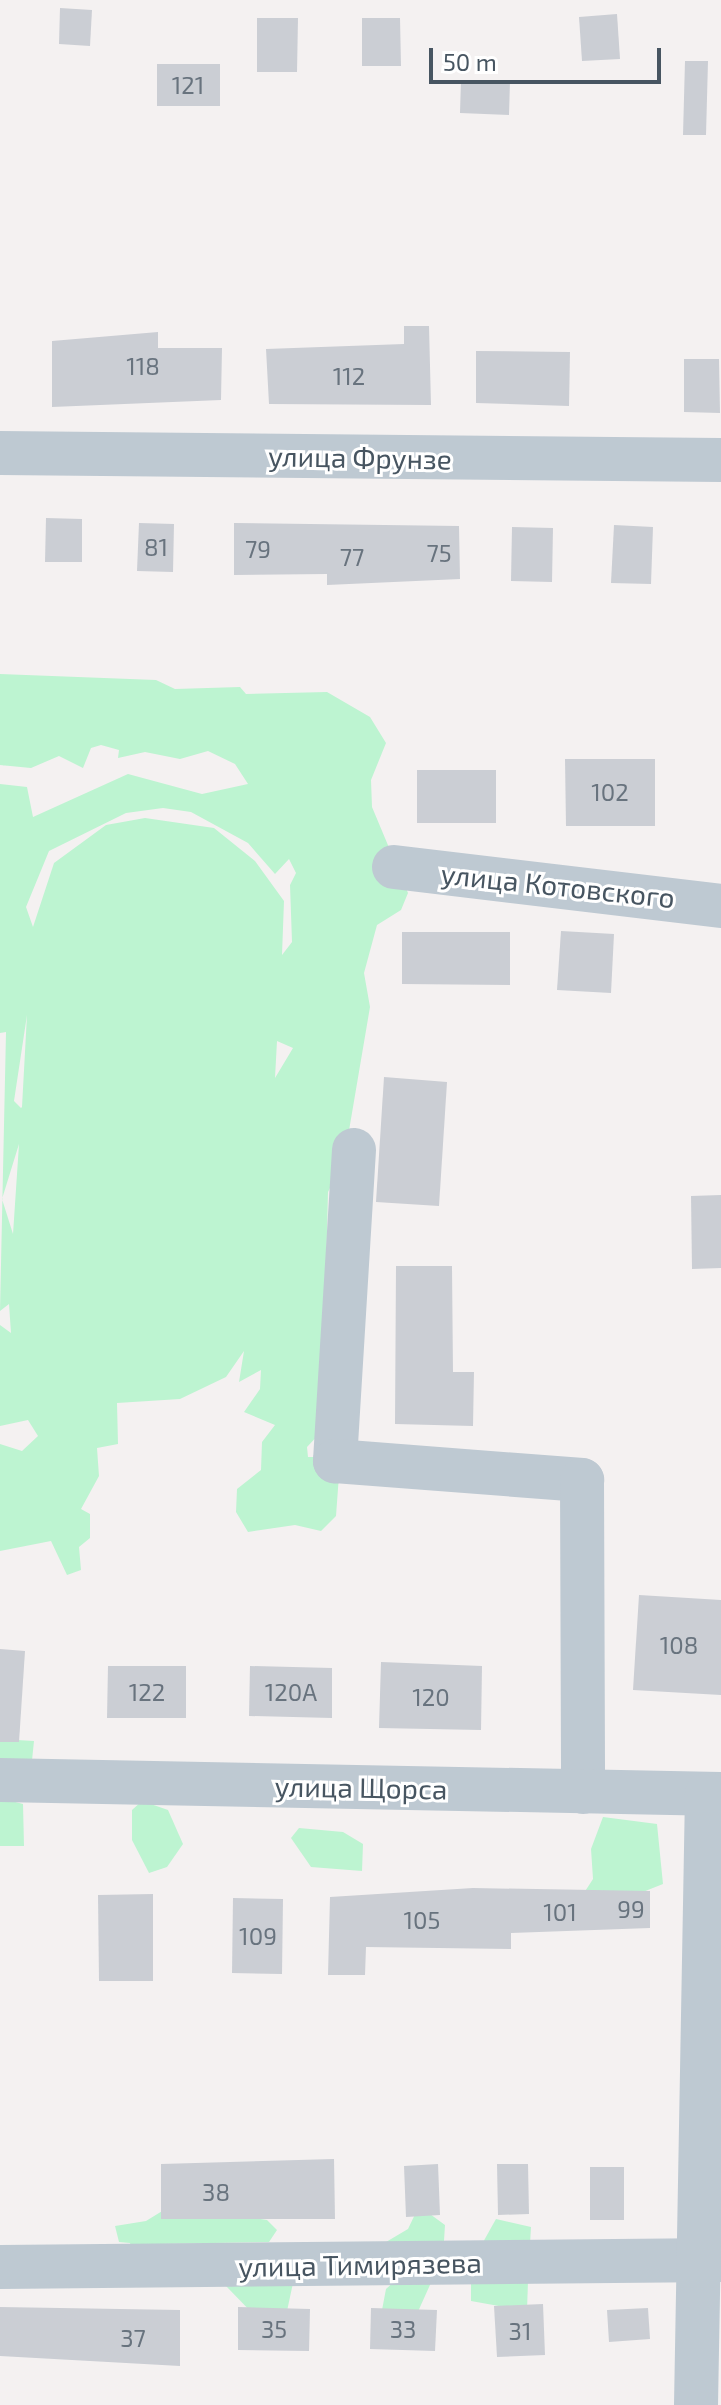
<!DOCTYPE html>
<html>
<head>
<meta charset="utf-8">
<style>
  body { margin:0 }
  #map { position:relative; width:721px; height:2405px; overflow:hidden; background:#f4f1f1; font-family:"Exo 2",sans-serif }
  div>[style] { position:absolute }
  .green>* { inset:0; background:#bdf4d1 }
  .building>* { inset:0; background:#cbced4 }
  .minor>* { height:44px; margin:-22px; padding:0 22px; transform-origin:22px; border-radius:22px; background:#bec9d2 }
  span { translate:-50% -50%; white-space:nowrap; text-align:center; line-height:1.15; -webkit-text-stroke:6px #fff; paint-order:stroke }
  .number-label { font-size:24px; color:#68737e }
  .number-label span { -webkit-text-stroke-width:0 }
  .street-label { font-size:28px; color:#475561 }
  .scale { position:absolute; left:429px; top:48px; width:232px; height:36px; box-sizing:border-box; border:4px solid #475561; border-top:0; padding-left:10px; font-size:24px; line-height:28px; white-space:nowrap; color:#475561; -webkit-text-stroke:6px #fff; paint-order:stroke }
</style>
</head>
<body>
<div id="map">
  <div class="green">
    <div style="clip-path:polygon(evenodd,0 674px,156px 680px,175px 689px,240px 687px,246px 694px,327px 692px,370px 717px,386px 743px,371px 780px,372px 807px,408px 893px,401px 910px,377px 925px,364px 973px,370px 1007px,344px 1160px,328px 1192px,322px 1431px,307px 1447px,308px 1457px,320px 1457px,339px 1475px,336px 1516px,321px 1531px,295px 1525px,248px 1532px,236px 1512px,237px 1489px,261px 1470px,262px 1442px,275px 1425px,244px 1412px,260px 1389px,261px 1370px,239px 1382px,244px 1351px,226px 1377px,180px 1399px,117px 1403px,118px 1444px,97px 1448px,99px 1476px,81px 1509px,90px 1514px,90px 1538px,79px 1547px,81px 1570px,67px 1575px,51px 1541px,0 1551px,0 1444px,22px 1451px,38px 1436px,28px 1420px,0 1426px,0 1325px,11px 1333px,9px 1304px,0 1311px,6px 1032px,0 1033px,0 784px,27px 787px,33px 817px,128px 774px,202px 794px,248px 784px,235px 764px,208px 751px,180px 759px,145px 752px,118px 758px,119px 750px,101px 745px,91px 748px,83px 768px,59px 756px,31px 768px,0 765px,0 674px,163px 808px,191px 812px,248px 843px,275px 874px,289px 859px,296px 873px,290px 885px,292px 942px,282px 955px,284px 901px,255px 861px,214px 828px,145px 818px,106px 825px,54px 863px,33px 927px,26px 907px,49px 851px,126px 813px,163px 808px,0 674px,27px 1015px,22px 1107px,21px 1108px,14px 1101px,27px 1015px,0 674px,277px 1041px,293px 1048px,275px 1078px,277px 1041px,0 674px,19px 1144px,13px 1234px,2px 1199px,19px 1144px)"></div>
    <div style="clip-path:polygon(0 1739px,34px 1741px,31px 1770px,0 1770px)"></div>
    <div style="clip-path:polygon(0 1798px,23px 1804px,24px 1846px,0 1846px)"></div>
    <div style="clip-path:polygon(142px 1801px,168px 1810px,183px 1844px,167px 1867px,149px 1873px,132px 1840px,132px 1810px)"></div>
    <div style="clip-path:polygon(603px 1817px,657px 1824px,663px 1884px,615px 1903px,582px 1896px,593px 1879px,591px 1849px)"></div>
    <div style="clip-path:polygon(299px 1828px,343px 1832px,363px 1844px,362px 1871px,311px 1867px,291px 1838px)"></div>
    <div style="clip-path:polygon(172px 2205px,267px 2220px,277px 2230px,269px 2242px,159px 2244px,134px 2256px,130px 2243px,119px 2242px,115px 2226px,146px 2221px)"></div>
    <div style="clip-path:polygon(419px 2206px,445px 2225px,443px 2256px,416px 2316px,382px 2310px,386px 2289px,396px 2280px,386px 2242px,408px 2229px)"></div>
    <div style="clip-path:polygon(496px 2219px,531px 2227px,530px 2244px,482px 2244px)"></div>
    <div style="clip-path:polygon(471px 2281px,528px 2281px,527px 2311px,471px 2301px)"></div>
    <div style="clip-path:polygon(293px 2283px,287px 2311px,257px 2318px,225px 2285px)"></div>
  </div>
  <div class="building">
    <div style="clip-path:polygon(60px 8px,92px 10px,90px 46px,59px 44px)"></div>
    <div style="clip-path:polygon(617px 14px,620px 59px,582px 61px,579px 17px)"></div>
    <div style="clip-path:polygon(257px 18px,298px 18px,297px 72px,257px 72px)"></div>
    <div style="clip-path:polygon(362px 18px,400px 18px,401px 66px,362px 66px)"></div>
    <div style="clip-path:polygon(685px 61px,708px 61px,706px 135px,683px 135px)"></div>
    <div style="clip-path:polygon(157px 64px,220px 64px,220px 106px,157px 106px)"></div>
    <div style="clip-path:polygon(461px 80px,510px 81px,509px 115px,460px 113px)"></div>
    <div style="clip-path:polygon(404px 326px,429px 326px,431px 405px,269px 404px,266px 349px,404px 344px)"></div>
    <div style="clip-path:polygon(158px 332px,158px 348px,222px 348px,221px 400px,52px 407px,52px 341px)"></div>
    <div style="clip-path:polygon(476px 351px,570px 352px,569px 406px,476px 403px)"></div>
    <div style="clip-path:polygon(684px 359px,719px 359px,720px 413px,684px 412px)"></div>
    <div style="clip-path:polygon(46px 518px,82px 519px,82px 562px,45px 562px)"></div>
    <div style="clip-path:polygon(139px 523px,174px 524px,173px 572px,137px 571px)"></div>
    <div style="clip-path:polygon(234px 523px,459px 526px,460px 579px,327px 585px,327px 574px,234px 575px)"></div>
    <div style="clip-path:polygon(614px 525px,653px 527px,651px 584px,611px 583px)"></div>
    <div style="clip-path:polygon(512px 527px,553px 528px,552px 582px,511px 581px)"></div>
    <div style="clip-path:polygon(565px 759px,655px 759px,655px 826px,566px 826px)"></div>
    <div style="clip-path:polygon(417px 770px,496px 770px,496px 823px,417px 823px)"></div>
    <div style="clip-path:polygon(561px 931px,614px 934px,611px 993px,557px 990px)"></div>
    <div style="clip-path:polygon(402px 932px,510px 932px,510px 985px,402px 984px)"></div>
    <div style="clip-path:polygon(384px 1077px,447px 1082px,439px 1206px,376px 1202px)"></div>
    <div style="clip-path:polygon(721px 1195px,721px 1268px,692px 1269px,691px 1196px)"></div>
    <div style="clip-path:polygon(396px 1266px,452px 1266px,453px 1372px,474px 1372px,473px 1426px,395px 1424px)"></div>
    <div style="clip-path:polygon(639px 1595px,721px 1600px,721px 1695px,633px 1690px)"></div>
    <div style="clip-path:polygon(0 1649px,25px 1651px,19px 1742px,0 1742px)"></div>
    <div style="clip-path:polygon(381px 1662px,482px 1666px,481px 1730px,379px 1728px)"></div>
    <div style="clip-path:polygon(108px 1666px,186px 1666px,186px 1718px,107px 1718px)"></div>
    <div style="clip-path:polygon(250px 1666px,332px 1668px,332px 1718px,249px 1716px)"></div>
    <div style="clip-path:polygon(473px 1888px,650px 1891px,650px 1928px,511px 1933px,511px 1949px,366px 1947px,365px 1975px,328px 1975px,330px 1897px)"></div>
    <div style="clip-path:polygon(153px 1894px,153px 1981px,99px 1981px,98px 1895px)"></div>
    <div style="clip-path:polygon(233px 1898px,283px 1899px,282px 1974px,232px 1973px)"></div>
    <div style="clip-path:polygon(334px 2159px,335px 2219px,161px 2219px,161px 2164px)"></div>
    <div style="clip-path:polygon(438px 2164px,440px 2215px,406px 2217px,404px 2166px)"></div>
    <div style="clip-path:polygon(497px 2164px,528px 2164px,529px 2214px,498px 2215px)"></div>
    <div style="clip-path:polygon(590px 2167px,624px 2167px,624px 2220px,590px 2220px)"></div>
    <div style="clip-path:polygon(543px 2304px,545px 2355px,497px 2357px,494px 2306px)"></div>
    <div style="clip-path:polygon(0 2307px,180px 2310px,180px 2366px,0 2356px)"></div>
    <div style="clip-path:polygon(238px 2307px,310px 2309px,309px 2351px,238px 2350px)"></div>
    <div style="clip-path:polygon(371px 2308px,437px 2310px,435px 2351px,370px 2349px)"></div>
    <div style="clip-path:polygon(648px 2308px,650px 2339px,609px 2342px,607px 2310px)"></div>
  </div>
  <div class="minor">
    <div style="left:0;top:453px;width:721px;rotate:0.56deg"></div>
    <div style="left:394px;top:867px;width:329px;rotate:6.8deg"></div>
    <div style="left:354px;top:1150px;width:312px;rotate:93.5deg"></div>
    <div style="left:335px;top:1461px;width:248px;rotate:4.4deg"></div>
    <div style="left:582px;top:1480px;width:312px;rotate:89.8deg"></div>
    <div style="left:0;top:1780px;width:721px;rotate:1.11deg"></div>
    <div style="left:0;top:2267px;width:721px;rotate:-0.56deg"></div>
    <div style="left:696px;top:2405px;width:611px;rotate:-88.97deg"></div>
  </div>
  <div class="number-label">
    <span style="left:188px;top:85px">121</span>
    <span style="left:143px;top:366px">118</span>
    <span style="left:349px;top:376px">112</span>
    <span style="left:156px;top:547px">81</span>
    <span style="left:258px;top:549px">79</span>
    <span style="left:439px;top:553px">75</span>
    <span style="left:352px;top:557px">77</span>
    <span style="left:610px;top:792px">102</span>
    <span style="left:679px;top:1645px">108</span>
    <span style="left:147px;top:1692px">122</span>
    <span style="left:291px;top:1692px">120А</span>
    <span style="left:431px;top:1697px">120</span>
    <span style="left:631px;top:1909px">99</span>
    <span style="left:560px;top:1912px">101</span>
    <span style="left:422px;top:1920px">105</span>
    <span style="left:258px;top:1936px">109</span>
    <span style="left:216px;top:2192px">38</span>
    <span style="left:274px;top:2329px">35</span>
    <span style="left:403px;top:2329px">33</span>
    <span style="left:520px;top:2331px">31</span>
    <span style="left:133px;top:2338px">37</span>
  </div>
  <div class="street-label">
    <span style="left:360px;top:457px;rotate:1deg">улица Фрунзе</span>
    <span style="left:558px;top:885px;rotate:6deg">улица Котовского</span>
    <span style="left:361px;top:1787px;rotate:1deg">улица Щорса</span>
    <span style="left:360px;top:2264px;rotate:-1deg">улица Тимирязева</span>
  </div>
  <div class="scale">50 m</div>
</div>
</body>
</html>
